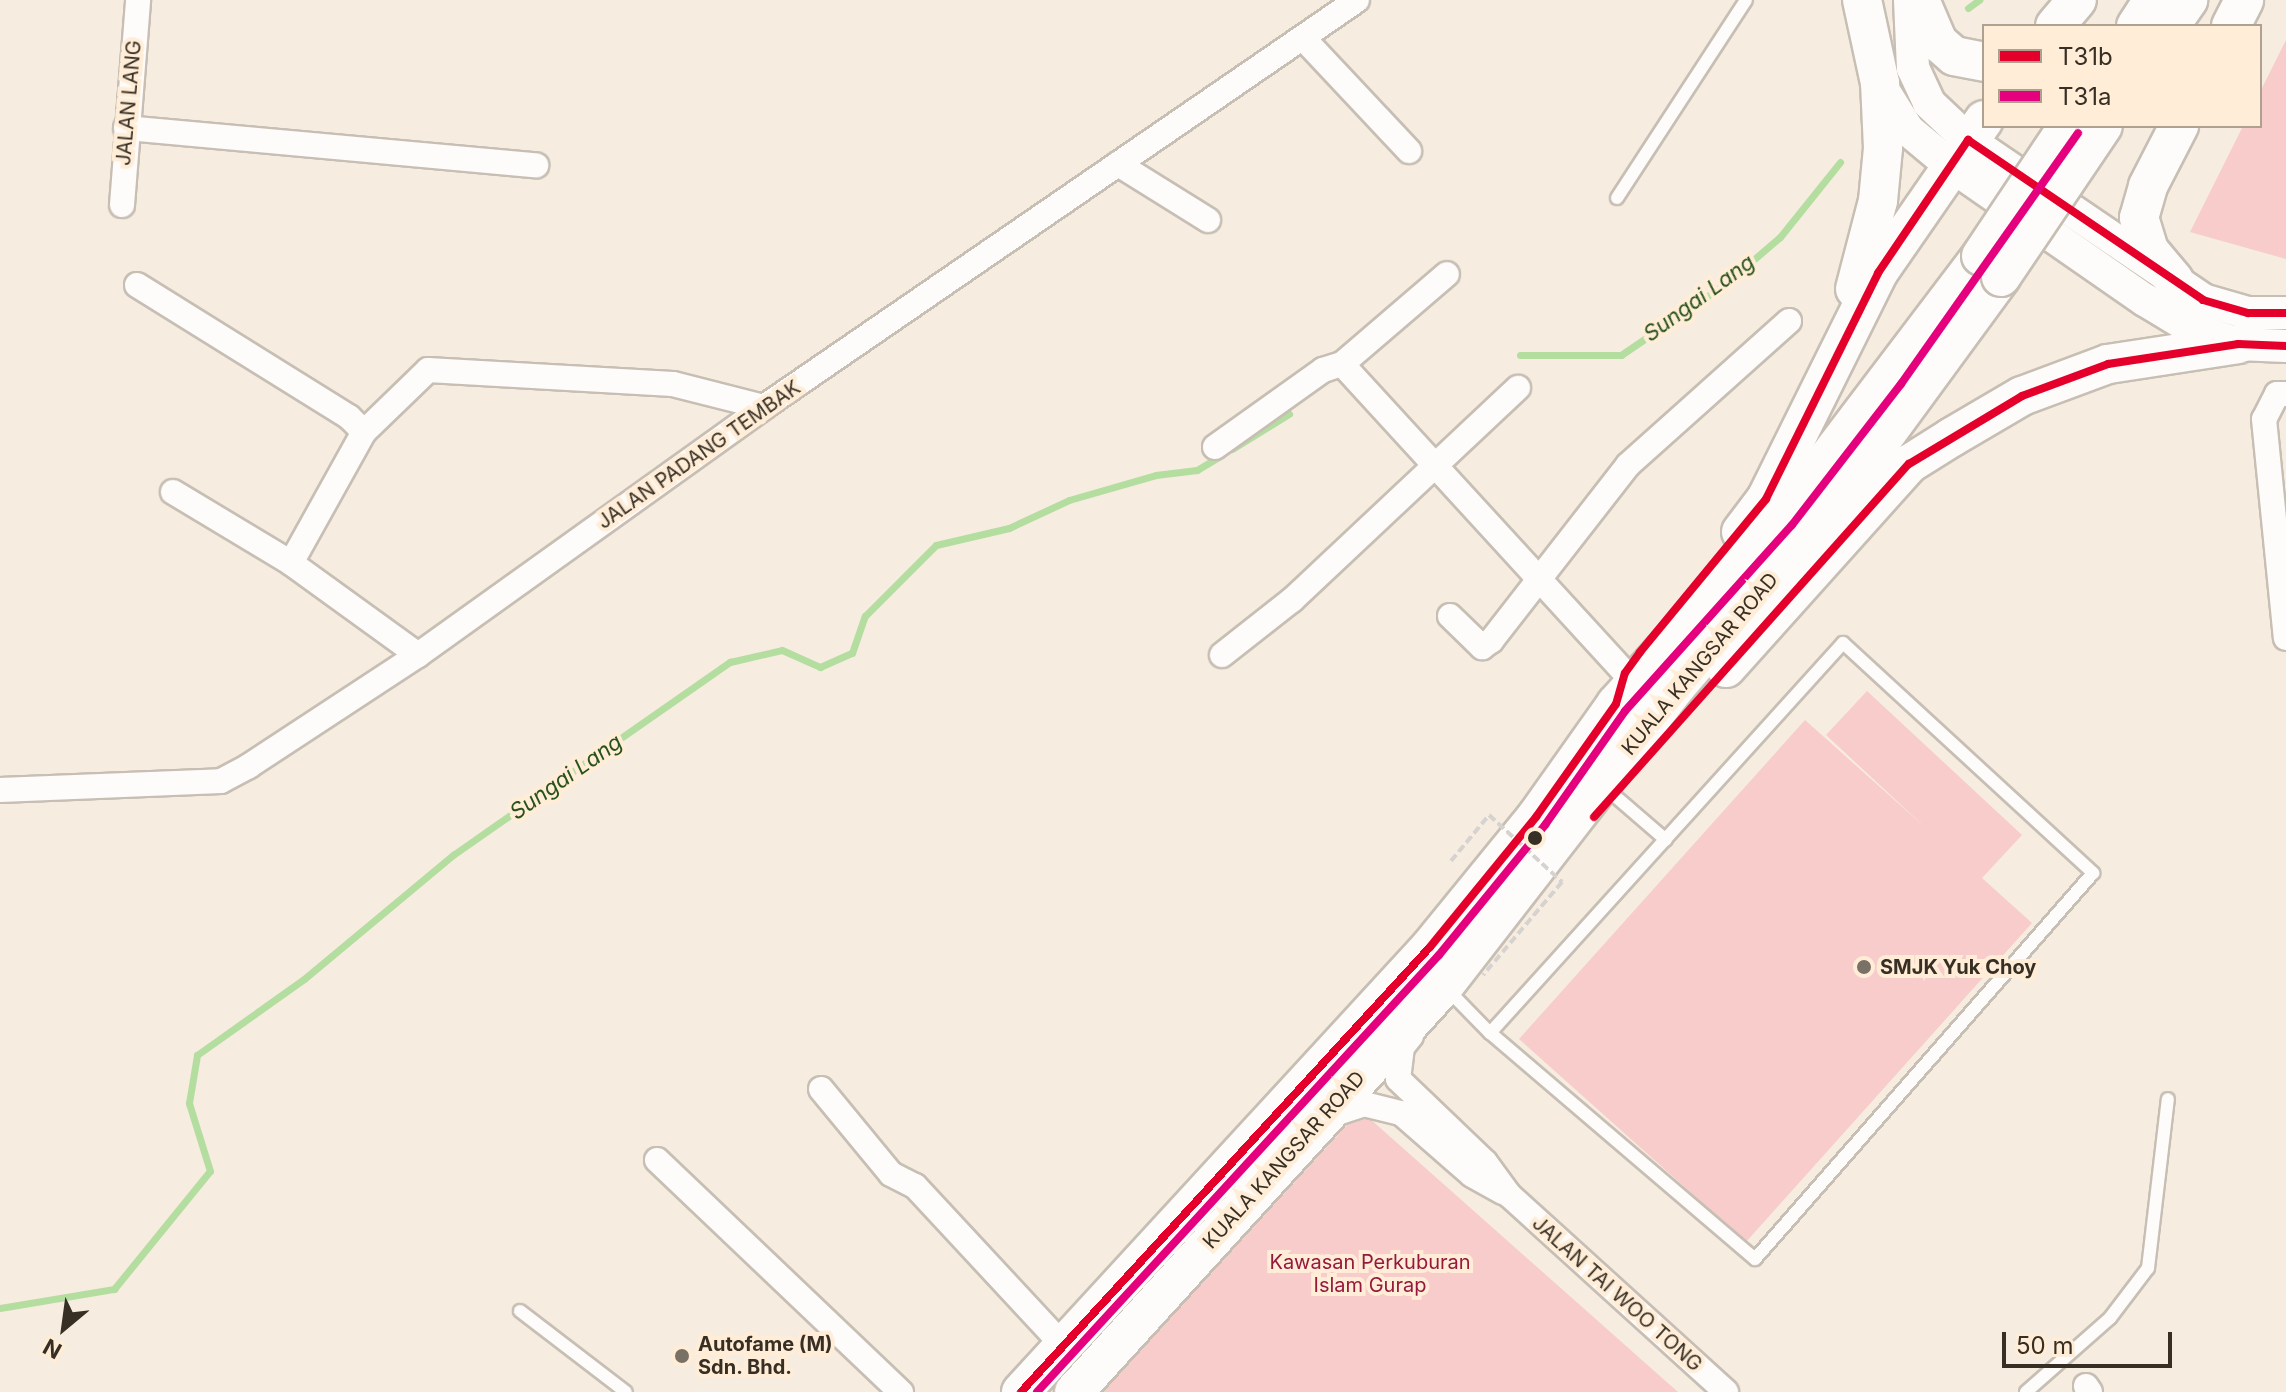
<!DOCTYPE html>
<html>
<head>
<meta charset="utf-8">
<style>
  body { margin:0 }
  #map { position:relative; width:2286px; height:1392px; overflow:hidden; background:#f6ece0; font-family:Inter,sans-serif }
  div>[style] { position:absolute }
  .green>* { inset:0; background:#f8cccb }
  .stream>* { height:7px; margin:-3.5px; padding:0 3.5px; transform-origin:3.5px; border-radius:3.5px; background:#b4dda0 }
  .roads { filter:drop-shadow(2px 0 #c7beb4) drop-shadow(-2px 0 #c7beb4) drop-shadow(0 2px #c7beb4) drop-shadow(0 -2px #c7beb4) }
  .service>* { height:12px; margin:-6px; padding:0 6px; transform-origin:6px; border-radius:6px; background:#fefcfa }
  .minor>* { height:24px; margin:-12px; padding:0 12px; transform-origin:12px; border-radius:12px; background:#fefcfa }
  .secondary>* { height:32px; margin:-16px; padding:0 16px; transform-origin:16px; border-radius:16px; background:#fefcfa }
  .trunk>* { height:38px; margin:-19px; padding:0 19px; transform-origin:19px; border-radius:19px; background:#fefcfa }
  .path-bridge>* { height:4px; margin-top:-2px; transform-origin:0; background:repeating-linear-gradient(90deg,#d5d2cf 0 8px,transparent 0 12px) }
  .bridges { filter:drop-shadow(2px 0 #c7beb4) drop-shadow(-2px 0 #c7beb4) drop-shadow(0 2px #c7beb4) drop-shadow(0 -2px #c7beb4) }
  .trunk-bridge>* { height:38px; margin:-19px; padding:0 19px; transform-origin:19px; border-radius:19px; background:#fefcfa }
  .bus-1>* { height:8px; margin:-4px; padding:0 4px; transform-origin:4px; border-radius:4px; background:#e4002b }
  .bus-2>* { height:8px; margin:-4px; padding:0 4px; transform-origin:4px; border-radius:4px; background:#e5007d }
  .dots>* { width:22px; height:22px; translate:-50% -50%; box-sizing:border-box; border:4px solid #ffedd7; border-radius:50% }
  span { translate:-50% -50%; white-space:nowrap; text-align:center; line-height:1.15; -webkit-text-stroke:8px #ffedd7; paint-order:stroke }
  .street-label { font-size:20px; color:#372f24 }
  .poi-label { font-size:20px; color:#372f24; font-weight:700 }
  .left { translate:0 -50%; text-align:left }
  .park-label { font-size:20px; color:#96193d }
  .water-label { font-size:22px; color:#29521b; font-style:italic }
  .legend { position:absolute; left:1982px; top:24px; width:280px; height:104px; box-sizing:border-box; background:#ffedd7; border:2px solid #afa18f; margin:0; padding:10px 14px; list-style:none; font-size:24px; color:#372f24 }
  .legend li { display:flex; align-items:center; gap:16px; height:40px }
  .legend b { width:40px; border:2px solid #afa18f }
  .north { position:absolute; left:24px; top:1288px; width:80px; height:80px; -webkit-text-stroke:6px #ffedd7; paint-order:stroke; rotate:209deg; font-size:22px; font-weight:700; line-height:32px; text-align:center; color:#372f24 }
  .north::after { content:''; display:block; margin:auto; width:28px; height:36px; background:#372f24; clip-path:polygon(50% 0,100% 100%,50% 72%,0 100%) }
  .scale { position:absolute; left:2002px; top:1332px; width:170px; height:36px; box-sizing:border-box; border:4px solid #372f24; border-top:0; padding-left:10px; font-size:24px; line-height:28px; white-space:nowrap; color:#372f24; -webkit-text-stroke:6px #ffedd7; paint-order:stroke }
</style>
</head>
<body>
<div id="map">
  <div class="green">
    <div style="clip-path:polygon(2286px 40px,2286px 259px,2190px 232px,2243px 126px,2260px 126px,2260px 92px)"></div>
    <div style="clip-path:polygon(1867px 691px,2022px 835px,1982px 878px,2032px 923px,1746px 1242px,1519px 1039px,1805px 720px,1927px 829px,1826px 735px)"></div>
    <div style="clip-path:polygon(1369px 1118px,1678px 1392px,1103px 1392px,1347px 1125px)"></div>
  </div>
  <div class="stream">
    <div style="left:1968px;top:8px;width:14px;rotate:-36deg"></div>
    <div style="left:1520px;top:355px;width:101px"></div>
    <div style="left:1621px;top:355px;width:126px;rotate:-34.3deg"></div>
    <div style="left:1725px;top:284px;width:72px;rotate:-40.5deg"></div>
    <div style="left:1780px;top:237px;width:96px;rotate:-51.3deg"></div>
    <div style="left:1232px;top:449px;width:67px;rotate:-31.6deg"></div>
    <div style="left:0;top:1308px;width:116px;rotate:-9.5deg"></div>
    <div style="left:114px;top:1289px;width:152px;rotate:-50.9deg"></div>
    <div style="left:210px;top:1171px;width:71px;rotate:-107.2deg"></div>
    <div style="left:189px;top:1103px;width:49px;rotate:-80.5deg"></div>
    <div style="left:197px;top:1055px;width:131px;rotate:-35.4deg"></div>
    <div style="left:304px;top:979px;width:194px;rotate:-39.8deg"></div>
    <div style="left:453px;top:855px;width:338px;rotate:-34.9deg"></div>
    <div style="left:730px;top:662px;width:53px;rotate:-13deg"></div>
    <div style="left:782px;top:650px;width:42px;rotate:24.1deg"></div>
    <div style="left:820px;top:667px;width:35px;rotate:-24deg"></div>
    <div style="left:852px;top:653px;width:39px;rotate:-71deg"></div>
    <div style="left:865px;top:616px;width:100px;rotate:-45deg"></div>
    <div style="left:936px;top:545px;width:75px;rotate:-13.1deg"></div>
    <div style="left:1009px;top:528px;width:66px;rotate:-25deg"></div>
    <div style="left:1069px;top:500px;width:91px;rotate:-16deg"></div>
    <div style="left:1156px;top:475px;width:41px;rotate:-7deg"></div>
    <div style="left:1197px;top:470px;width:29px;rotate:-31deg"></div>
  </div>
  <div class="roads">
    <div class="service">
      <div style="left:1617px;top:198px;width:236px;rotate:-56.9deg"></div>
      <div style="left:1843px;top:643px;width:340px;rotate:42.6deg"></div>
      <div style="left:2093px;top:873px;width:513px;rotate:131.21deg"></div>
      <div style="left:1755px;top:1259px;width:348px;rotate:-139.5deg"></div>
      <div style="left:1490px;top:1033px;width:526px;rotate:-47.85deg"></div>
      <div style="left:1615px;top:796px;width:67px;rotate:40.8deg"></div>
      <div style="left:1447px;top:989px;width:62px;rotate:45.7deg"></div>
      <div style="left:520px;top:1311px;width:133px;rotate:37.4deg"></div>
      <div style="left:2026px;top:1392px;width:112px;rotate:-41.4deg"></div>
      <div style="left:2110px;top:1318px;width:63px;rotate:-52.8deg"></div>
      <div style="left:2148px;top:1268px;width:170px;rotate:-83.3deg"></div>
    </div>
    <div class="minor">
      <div style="left:1303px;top:38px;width:155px;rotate:46.8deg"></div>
      <div style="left:126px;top:128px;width:412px;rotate:5.2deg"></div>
      <div style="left:1118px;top:164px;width:106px;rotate:31.9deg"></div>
      <div style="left:122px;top:205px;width:206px;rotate:-85.5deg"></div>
      <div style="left:137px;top:285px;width:250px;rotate:31.9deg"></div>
      <div style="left:349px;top:417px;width:21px;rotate:45deg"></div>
      <div style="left:1342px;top:364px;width:138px;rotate:-40.6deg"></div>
      <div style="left:2286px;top:394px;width:9px;rotate:180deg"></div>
      <div style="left:2277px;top:394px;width:28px;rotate:117deg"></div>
      <div style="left:2264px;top:419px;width:220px;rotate:84.3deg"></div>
      <div style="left:1215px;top:447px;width:133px;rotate:-35.5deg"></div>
      <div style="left:1323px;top:370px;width:20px;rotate:-18deg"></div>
      <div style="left:1342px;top:364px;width:419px;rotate:47.5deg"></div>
      <div style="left:173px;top:492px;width:138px;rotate:31deg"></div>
      <div style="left:291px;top:563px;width:157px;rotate:35.9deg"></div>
      <div style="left:291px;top:563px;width:150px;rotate:-60.9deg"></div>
      <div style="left:364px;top:432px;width:89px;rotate:-44.1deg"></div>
      <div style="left:428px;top:370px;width:245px;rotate:3.3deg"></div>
      <div style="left:673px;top:384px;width:94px;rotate:14.2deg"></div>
      <div style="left:1450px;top:616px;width:45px;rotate:44.1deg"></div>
      <div style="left:1482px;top:647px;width:11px;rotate:-34deg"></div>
      <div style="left:1491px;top:641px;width:223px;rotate:-52.1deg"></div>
      <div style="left:1628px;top:465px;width:216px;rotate:-41.8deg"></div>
      <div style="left:1222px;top:655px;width:89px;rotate:-38.2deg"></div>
      <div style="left:1292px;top:600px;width:310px;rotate:-43.2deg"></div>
      <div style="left:0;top:790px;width:221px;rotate:-2.3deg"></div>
      <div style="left:221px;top:781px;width:32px;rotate:-28deg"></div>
      <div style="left:249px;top:766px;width:202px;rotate:-33.3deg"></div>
      <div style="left:418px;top:655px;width:426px;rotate:-35.6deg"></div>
      <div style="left:764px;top:407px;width:719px;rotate:-34.46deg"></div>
      <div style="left:1411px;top:1036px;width:14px;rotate:129deg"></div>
      <div style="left:1402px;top:1047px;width:32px;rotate:97deg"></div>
      <div style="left:1398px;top:1079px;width:120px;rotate:43.7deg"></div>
      <div style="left:1485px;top:1162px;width:41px;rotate:54deg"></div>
      <div style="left:1509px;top:1195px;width:293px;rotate:42.2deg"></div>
      <div style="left:821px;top:1089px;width:110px;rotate:50.5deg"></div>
      <div style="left:891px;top:1174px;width:27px;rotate:27deg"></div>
      <div style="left:915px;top:1186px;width:217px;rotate:47.1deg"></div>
      <div style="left:1331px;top:1115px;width:35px;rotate:-18deg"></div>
      <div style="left:1364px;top:1104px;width:38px;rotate:14deg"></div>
      <div style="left:1401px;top:1113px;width:94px;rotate:41.1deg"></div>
      <div style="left:1472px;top:1175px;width:35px;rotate:29deg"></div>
      <div style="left:657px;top:1160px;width:337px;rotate:43.6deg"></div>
      <div style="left:2086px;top:1386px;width:7px;rotate:56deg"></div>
    </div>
    <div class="secondary">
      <div style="left:1910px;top:0;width:68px;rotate:87.5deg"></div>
      <div style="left:1913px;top:68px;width:38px;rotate:65deg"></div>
      <div style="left:1929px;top:103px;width:54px;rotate:43.5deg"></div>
      <div style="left:1968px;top:140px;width:284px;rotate:34.2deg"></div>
      <div style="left:2203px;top:300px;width:47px;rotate:16.1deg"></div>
      <div style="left:2248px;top:313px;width:38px"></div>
      <div style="left:1880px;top:85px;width:53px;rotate:58.1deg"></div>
      <div style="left:1908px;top:130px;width:53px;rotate:39.7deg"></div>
      <div style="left:1949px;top:164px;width:239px;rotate:34.8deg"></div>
      <div style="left:2145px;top:300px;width:56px;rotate:31.1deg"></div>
      <div style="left:2193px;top:329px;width:47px;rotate:18.4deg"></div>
      <div style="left:2238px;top:344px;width:48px;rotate:2.4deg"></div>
    </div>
    <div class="trunk">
      <div style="left:1920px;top:0;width:46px;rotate:66.8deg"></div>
      <div style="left:1938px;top:42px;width:21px;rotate:41deg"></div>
      <div style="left:1954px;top:56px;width:31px;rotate:11deg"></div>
      <div style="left:2055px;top:26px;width:34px;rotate:-50deg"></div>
      <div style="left:2136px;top:26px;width:31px;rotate:-57deg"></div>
      <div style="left:2170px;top:26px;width:32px;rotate:-55deg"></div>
      <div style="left:2231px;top:26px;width:29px;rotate:-63deg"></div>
      <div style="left:2174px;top:280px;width:39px;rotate:-130deg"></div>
      <div style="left:2149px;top:250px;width:34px;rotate:-107deg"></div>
      <div style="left:2139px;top:218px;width:33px;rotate:-74deg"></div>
      <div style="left:2148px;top:186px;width:68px;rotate:-62.7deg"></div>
      <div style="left:1855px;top:289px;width:91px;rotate:-75.4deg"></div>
      <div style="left:1878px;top:201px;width:53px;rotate:-84.6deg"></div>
      <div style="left:1883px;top:148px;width:65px;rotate:-92.6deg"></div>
      <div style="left:1880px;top:83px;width:85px;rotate:-102.2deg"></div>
      <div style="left:1741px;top:532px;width:41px;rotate:-52.9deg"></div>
      <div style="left:1766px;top:499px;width:252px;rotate:-63.6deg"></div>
      <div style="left:1878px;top:273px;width:186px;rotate:-55.3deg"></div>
      <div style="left:1726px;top:668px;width:274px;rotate:-48.1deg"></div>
      <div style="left:1909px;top:464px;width:51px;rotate:-32.1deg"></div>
      <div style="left:1952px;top:437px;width:81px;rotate:-30.4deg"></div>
      <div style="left:2022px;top:396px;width:92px;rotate:-20.4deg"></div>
      <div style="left:2108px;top:364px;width:132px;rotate:-8.7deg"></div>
      <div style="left:1021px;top:1392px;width:604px;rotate:-47.41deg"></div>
      <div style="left:1430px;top:947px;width:168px;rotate:-50.8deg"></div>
      <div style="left:1536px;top:817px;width:138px;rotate:-54.7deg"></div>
      <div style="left:1616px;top:704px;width:251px;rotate:-48.2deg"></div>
      <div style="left:1783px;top:517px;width:328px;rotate:-52.8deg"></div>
      <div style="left:1074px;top:1392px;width:549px;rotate:-47.66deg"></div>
      <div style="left:1444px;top:986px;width:378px;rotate:-52.2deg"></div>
      <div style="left:1676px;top:687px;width:261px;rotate:-49.4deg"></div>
      <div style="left:1846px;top:489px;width:263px;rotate:-53.8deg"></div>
    </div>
  </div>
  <div class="path-bridge">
    <div style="left:1451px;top:861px;width:60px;rotate:-50.4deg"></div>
    <div style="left:1489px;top:815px;width:99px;rotate:42.5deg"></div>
    <div style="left:1562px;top:882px;width:122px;rotate:130.3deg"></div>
  </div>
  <div class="bridges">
    <div class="trunk-bridge">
      <div style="left:1981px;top:256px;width:156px;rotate:-56.2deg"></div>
      <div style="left:2001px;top:277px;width:182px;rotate:-56deg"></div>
    </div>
  </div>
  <div class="bus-1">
    <div style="left:1594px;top:817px;width:473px;rotate:-48.3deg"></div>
    <div style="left:1909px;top:464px;width:132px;rotate:-31deg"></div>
    <div style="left:2022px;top:396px;width:92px;rotate:-20.4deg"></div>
    <div style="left:2108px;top:364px;width:132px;rotate:-8.7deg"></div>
    <div style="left:2238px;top:344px;width:48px;rotate:2.4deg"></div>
    <div style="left:1021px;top:1392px;width:604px;rotate:-47.41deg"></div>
    <div style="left:1430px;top:947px;width:168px;rotate:-50.8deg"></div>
    <div style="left:1536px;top:817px;width:138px;rotate:-54.7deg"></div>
    <div style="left:1616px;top:704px;width:32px;rotate:-74deg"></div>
    <div style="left:1625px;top:673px;width:26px;rotate:-54deg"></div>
    <div style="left:1640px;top:652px;width:198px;rotate:-50.5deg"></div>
    <div style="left:1766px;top:499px;width:252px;rotate:-63.6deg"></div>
    <div style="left:1878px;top:273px;width:161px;rotate:-55.9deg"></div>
    <div style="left:1968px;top:140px;width:284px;rotate:34.2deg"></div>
    <div style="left:2203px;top:300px;width:47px;rotate:16.1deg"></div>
    <div style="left:2248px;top:313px;width:38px"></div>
  </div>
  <div class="bus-2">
    <div style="left:1037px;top:1392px;width:594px;rotate:-47.39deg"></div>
    <div style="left:1439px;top:955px;width:168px;rotate:-50.8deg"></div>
    <div style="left:1545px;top:825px;width:139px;rotate:-54.9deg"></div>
    <div style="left:1625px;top:711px;width:250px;rotate:-48.1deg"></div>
    <div style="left:1792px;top:525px;width:178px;rotate:-52.3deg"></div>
    <div style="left:1901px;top:384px;width:307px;rotate:-54.8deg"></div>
  </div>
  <div class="dots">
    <div style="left:1535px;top:838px;background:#372f24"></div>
    <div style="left:1864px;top:967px;background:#7a7166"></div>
    <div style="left:682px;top:1356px;background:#7a7166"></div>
  </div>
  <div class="street-label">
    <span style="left:129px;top:103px;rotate:-85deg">JALAN LANG</span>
    <span style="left:699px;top:455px;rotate:-35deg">JALAN PADANG TEMBAK</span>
    <span style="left:1700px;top:664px;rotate:-50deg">KUALA KANGSAR ROAD</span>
    <span style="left:1284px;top:1160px;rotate:-48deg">KUALA KANGSAR ROAD</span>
    <span style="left:1617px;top:1294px;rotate:42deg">JALAN TAI WOO TONG</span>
  </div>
  <div class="poi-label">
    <span class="left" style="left:1880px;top:967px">SMJK Yuk Choy</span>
    <span class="left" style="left:698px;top:1356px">Autofame (M)<br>Sdn. Bhd.</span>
  </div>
  <div class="park-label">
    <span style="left:1370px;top:1274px">Kawasan Perkuburan<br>Islam Gurap</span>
  </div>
  <div class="water-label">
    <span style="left:1699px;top:298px;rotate:-36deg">Sungai Lang</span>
    <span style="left:566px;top:777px;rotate:-35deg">Sungai Lang</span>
  </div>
  <ul class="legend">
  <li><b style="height:10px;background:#e4002b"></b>T31b</li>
  <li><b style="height:10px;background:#e5007d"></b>T31a</li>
  </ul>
  <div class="north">N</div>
  <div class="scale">50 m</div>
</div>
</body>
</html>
